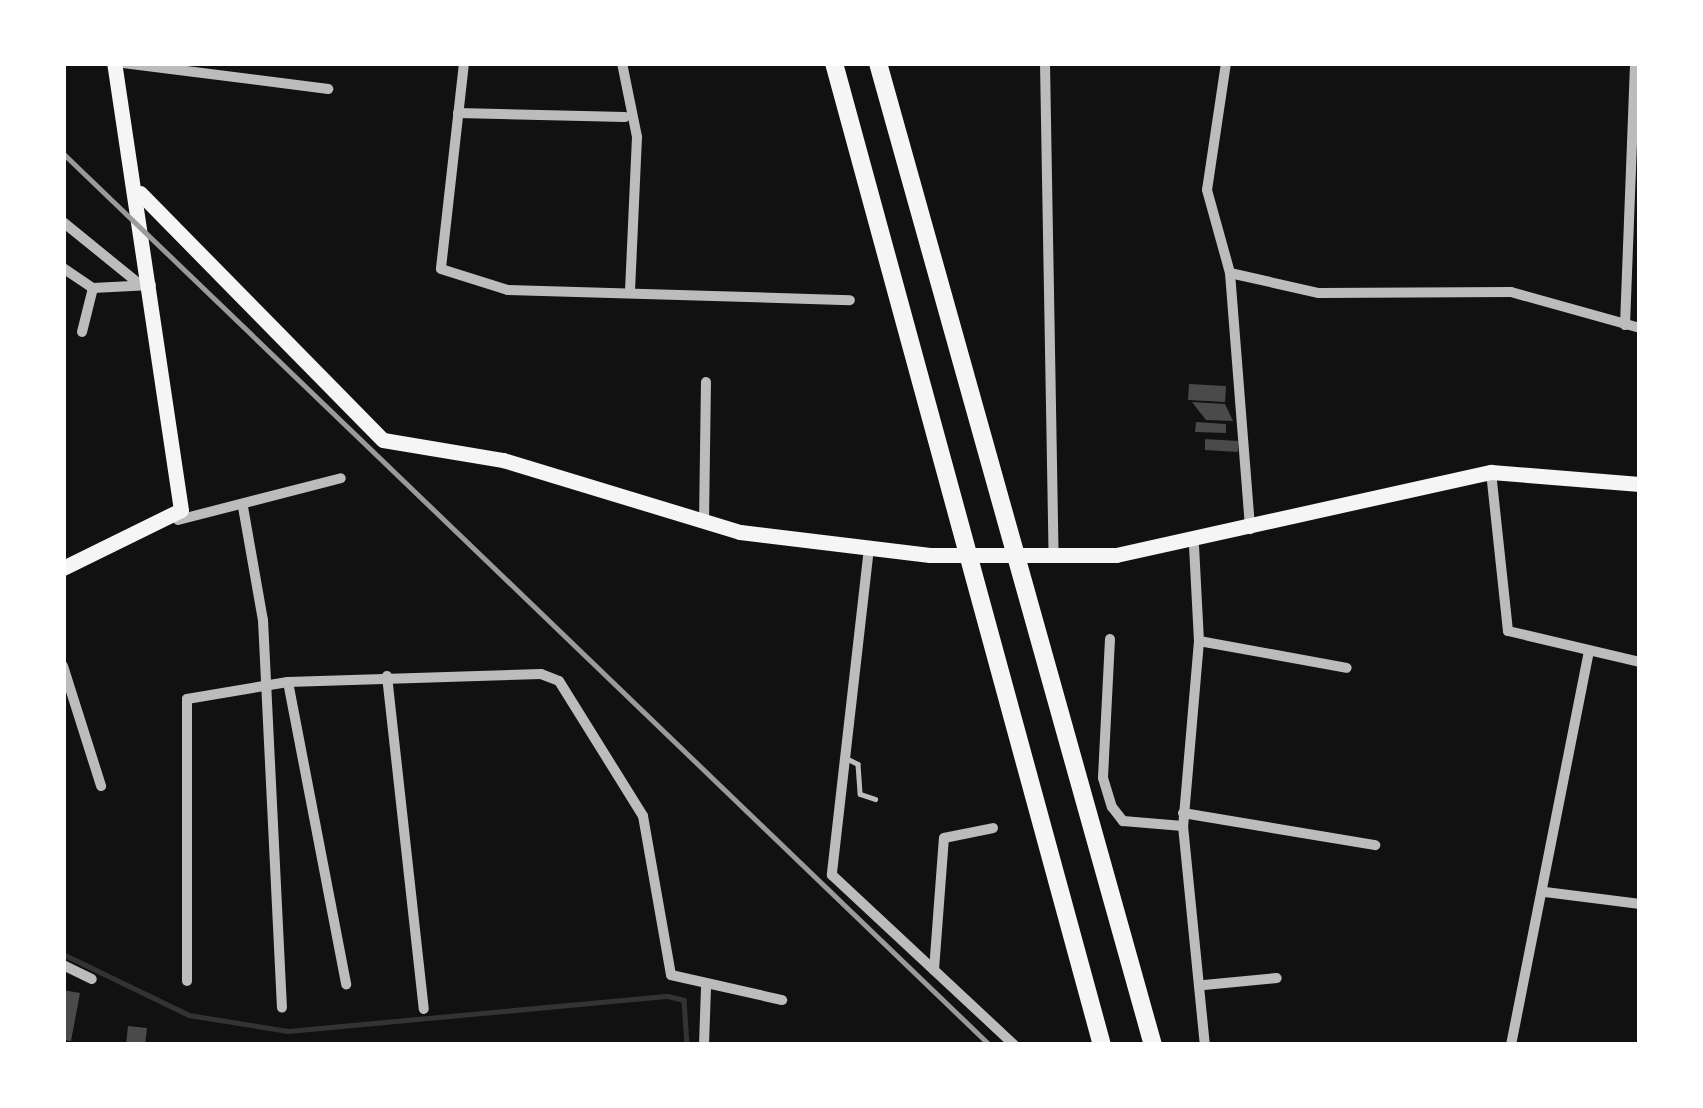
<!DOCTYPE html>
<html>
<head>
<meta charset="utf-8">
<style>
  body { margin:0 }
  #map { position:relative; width:1703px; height:1108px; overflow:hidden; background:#111; font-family:Figtree,sans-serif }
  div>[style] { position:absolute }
  .stream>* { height:4.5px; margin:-2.25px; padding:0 2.25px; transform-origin:2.25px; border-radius:2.25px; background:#333 }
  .building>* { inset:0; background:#4a4a4a }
  .service>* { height:4.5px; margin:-2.25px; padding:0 2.25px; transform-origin:2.25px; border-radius:2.25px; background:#bcbcbc }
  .minor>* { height:10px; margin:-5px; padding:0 5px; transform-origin:5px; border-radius:5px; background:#bcbcbc }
  .secondary>* { height:15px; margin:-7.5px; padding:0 7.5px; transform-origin:7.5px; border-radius:7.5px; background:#f5f5f5 }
  .motorway>* { height:18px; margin:-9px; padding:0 9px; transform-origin:9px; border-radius:9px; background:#f5f5f5 }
  .rail>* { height:4.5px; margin:-2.25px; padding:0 2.25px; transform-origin:2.25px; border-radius:2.25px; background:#9a9a9a }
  span { translate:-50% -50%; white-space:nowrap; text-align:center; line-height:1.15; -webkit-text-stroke:9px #fff; paint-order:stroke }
  .frame { position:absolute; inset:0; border:66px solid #fff; pointer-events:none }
</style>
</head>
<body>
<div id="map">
  <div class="stream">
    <div style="left:63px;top:954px;width:140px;rotate:25.8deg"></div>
    <div style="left:189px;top:1015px;width:100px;rotate:9.2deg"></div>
    <div style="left:288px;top:1031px;width:382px;rotate:-5.3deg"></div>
    <div style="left:668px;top:996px;width:16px;rotate:14deg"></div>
    <div style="left:684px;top:1000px;width:45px;rotate:86.2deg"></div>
  </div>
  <div class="building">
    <div style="clip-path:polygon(1189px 384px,1226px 386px,1225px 402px,1188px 400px)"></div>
    <div style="clip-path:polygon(1192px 402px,1225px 404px,1233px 421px,1206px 420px)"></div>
    <div style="clip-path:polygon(1196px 422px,1226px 424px,1226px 433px,1195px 432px)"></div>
    <div style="clip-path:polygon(1205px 439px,1238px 441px,1238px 452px,1205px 450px)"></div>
    <div style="clip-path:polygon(63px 990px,80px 993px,71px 1041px,63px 1040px)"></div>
    <div style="clip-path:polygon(128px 1026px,147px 1028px,145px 1045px,126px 1045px)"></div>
  </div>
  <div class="service">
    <div style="left:846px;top:758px;width:13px;rotate:27deg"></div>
    <div style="left:858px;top:764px;width:30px;rotate:86deg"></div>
    <div style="left:860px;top:794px;width:16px;rotate:18deg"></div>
  </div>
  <div class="minor">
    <div style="left:123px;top:63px;width:207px;rotate:7.2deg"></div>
    <div style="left:464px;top:63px;width:207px;rotate:96.4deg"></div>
    <div style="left:441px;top:269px;width:70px;rotate:17.4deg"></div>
    <div style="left:508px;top:290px;width:342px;rotate:1.7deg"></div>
    <div style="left:622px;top:63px;width:76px;rotate:78.5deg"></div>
    <div style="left:637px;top:137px;width:155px;rotate:92.6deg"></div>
    <div style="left:1045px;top:63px;width:493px;rotate:89deg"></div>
    <div style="left:1226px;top:63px;width:128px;rotate:98.5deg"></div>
    <div style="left:1207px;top:190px;width:86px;rotate:74.5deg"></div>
    <div style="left:1230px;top:273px;width:257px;rotate:85.5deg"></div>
    <div style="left:458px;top:113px;width:167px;rotate:1.4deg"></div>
    <div style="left:63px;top:222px;width:97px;rotate:39.1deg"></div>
    <div style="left:63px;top:268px;width:36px;rotate:34deg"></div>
    <div style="left:1230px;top:273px;width:91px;rotate:12.7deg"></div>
    <div style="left:1319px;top:293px;width:192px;rotate:-0.3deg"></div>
    <div style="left:1511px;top:292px;width:134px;rotate:15.6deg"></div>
    <div style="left:1625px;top:325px;width:262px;rotate:-87.8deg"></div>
    <div style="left:82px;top:332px;width:45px;rotate:-76deg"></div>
    <div style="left:93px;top:288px;width:58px;rotate:-3deg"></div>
    <div style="left:1491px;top:472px;width:160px;rotate:83.9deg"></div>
    <div style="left:1508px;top:631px;width:136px;rotate:13.2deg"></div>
    <div style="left:243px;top:507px;width:115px;rotate:80deg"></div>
    <div style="left:263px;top:620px;width:388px;rotate:87.2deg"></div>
    <div style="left:178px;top:520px;width:168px;rotate:-14.4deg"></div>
    <div style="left:704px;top:523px;width:141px;rotate:-89.2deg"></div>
    <div style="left:1194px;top:546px;width:95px;rotate:87deg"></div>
    <div style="left:1199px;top:641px;width:186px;rotate:94.9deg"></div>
    <div style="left:1183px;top:826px;width:220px;rotate:84.3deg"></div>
    <div style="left:869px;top:548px;width:329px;rotate:96.5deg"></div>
    <div style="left:832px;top:875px;width:249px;rotate:43deg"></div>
    <div style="left:1110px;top:639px;width:139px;rotate:92.9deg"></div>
    <div style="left:1103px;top:778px;width:30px;rotate:73deg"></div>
    <div style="left:1112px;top:807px;width:18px;rotate:52deg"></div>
    <div style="left:1123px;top:821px;width:60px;rotate:4.8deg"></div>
    <div style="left:1199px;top:641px;width:150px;rotate:10.3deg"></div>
    <div style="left:63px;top:666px;width:126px;rotate:72.4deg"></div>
    <div style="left:387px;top:676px;width:335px;rotate:83.7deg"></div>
    <div style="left:288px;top:682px;width:308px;rotate:79.1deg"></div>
    <div style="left:1183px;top:813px;width:195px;rotate:9.5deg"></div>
    <div style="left:1545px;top:892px;width:96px;rotate:7.2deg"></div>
    <div style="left:63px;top:965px;width:32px;rotate:26deg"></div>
    <div style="left:934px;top:970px;width:132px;rotate:-85.7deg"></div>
    <div style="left:944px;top:838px;width:50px;rotate:-11.5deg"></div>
    <div style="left:187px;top:981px;width:282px;rotate:-90deg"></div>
    <div style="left:187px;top:699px;width:102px;rotate:-9.6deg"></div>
    <div style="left:288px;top:682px;width:253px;rotate:-1.8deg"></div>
    <div style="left:541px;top:674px;width:19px;rotate:21deg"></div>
    <div style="left:559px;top:681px;width:159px;rotate:58.1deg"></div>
    <div style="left:643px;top:816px;width:161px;rotate:80deg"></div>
    <div style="left:671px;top:975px;width:114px;rotate:12.7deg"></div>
    <div style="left:1204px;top:985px;width:73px;rotate:-5.5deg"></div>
    <div style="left:704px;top:1045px;width:58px;rotate:-88deg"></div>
    <div style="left:1511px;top:1045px;width:401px;rotate:-78.8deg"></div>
  </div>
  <div class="secondary">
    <div style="left:140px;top:193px;width:346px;rotate:45.5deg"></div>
    <div style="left:383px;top:440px;width:122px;rotate:9.5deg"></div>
    <div style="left:503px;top:460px;width:248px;rotate:16.9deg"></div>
    <div style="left:740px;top:532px;width:191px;rotate:6.9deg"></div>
    <div style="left:930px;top:555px;width:186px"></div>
    <div style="left:1116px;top:555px;width:384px;rotate:-12.5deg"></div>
    <div style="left:1491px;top:472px;width:149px;rotate:4.6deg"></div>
    <div style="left:63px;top:568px;width:131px;rotate:-26.2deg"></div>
    <div style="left:181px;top:510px;width:452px;rotate:-98.5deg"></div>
  </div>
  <div class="motorway">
    <div style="left:834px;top:63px;width:1018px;rotate:74.74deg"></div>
    <div style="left:878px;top:63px;width:1020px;rotate:74.36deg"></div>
  </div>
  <div class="rail">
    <div style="left:63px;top:153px;width:1286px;rotate:43.9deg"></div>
  </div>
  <div class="frame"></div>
</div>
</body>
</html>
